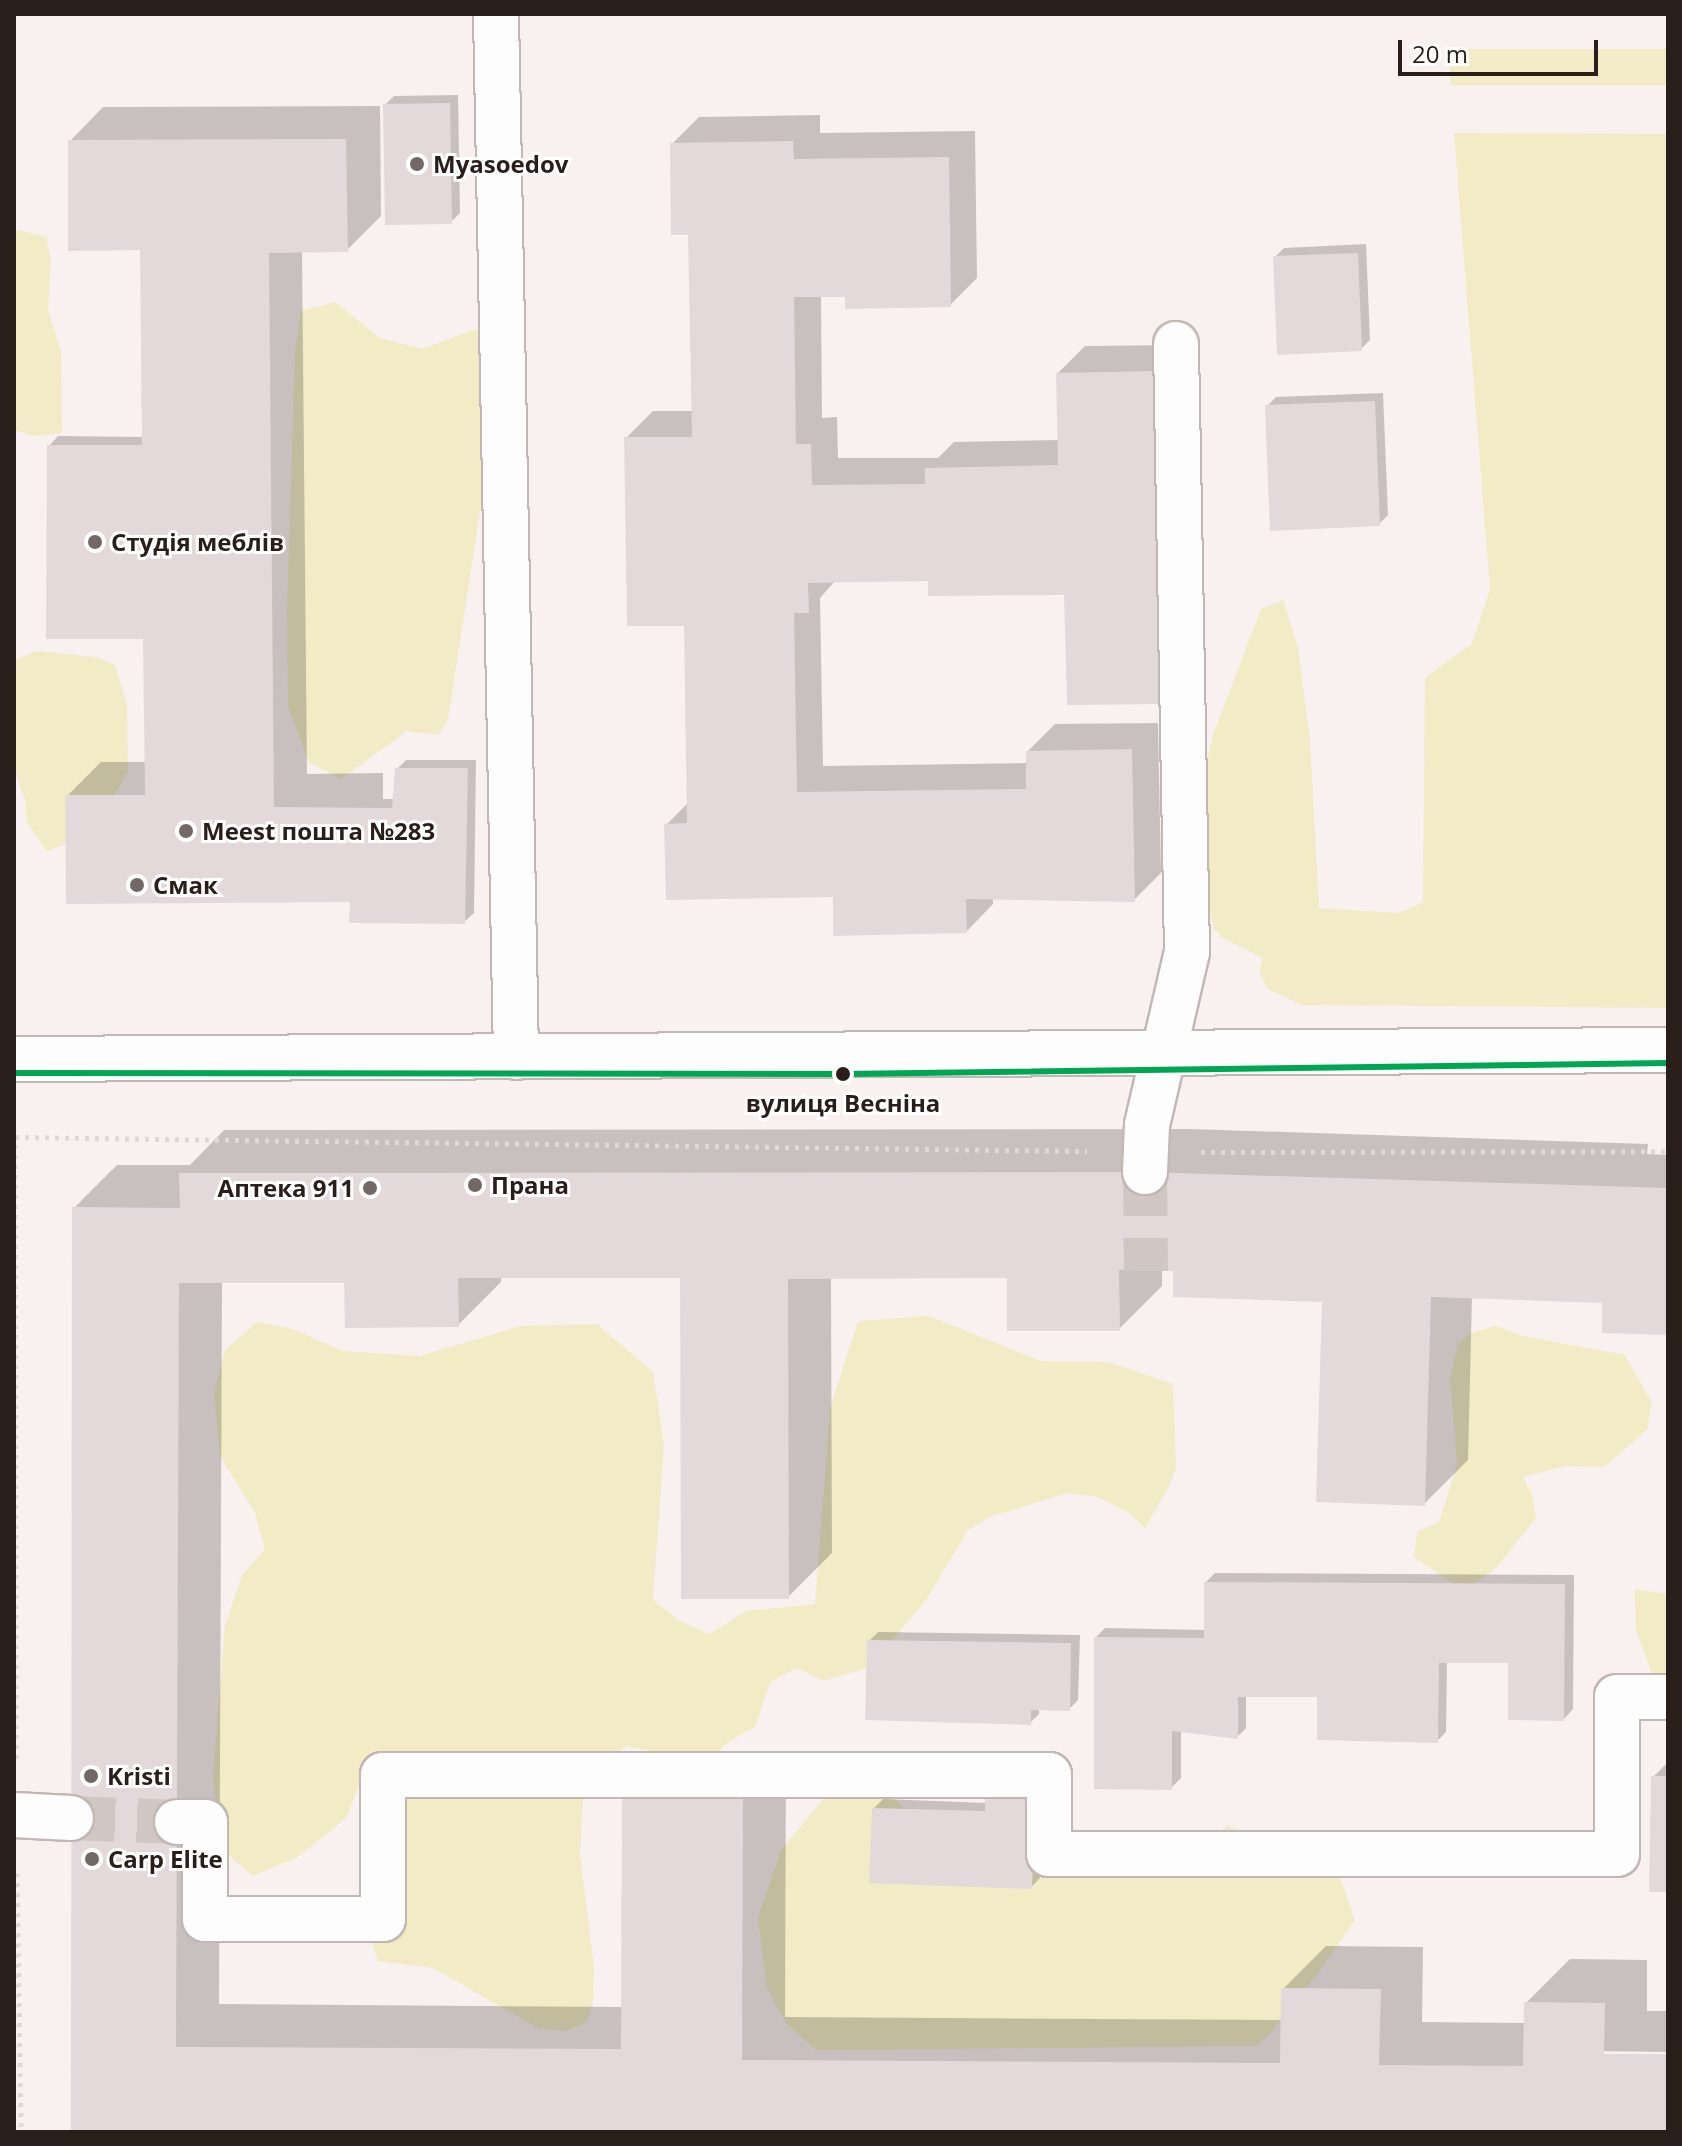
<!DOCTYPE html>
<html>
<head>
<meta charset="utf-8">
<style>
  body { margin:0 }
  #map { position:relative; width:1682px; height:2146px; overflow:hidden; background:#f9f1ef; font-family:"Open Sans",sans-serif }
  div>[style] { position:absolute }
  .green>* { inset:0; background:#f3eac6 }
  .shadow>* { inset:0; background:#0003 }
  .building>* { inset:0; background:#e4d9da }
  .minor-tunnel>* { height:44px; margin-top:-22px; transform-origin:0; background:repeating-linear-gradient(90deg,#d0c7c4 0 44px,transparent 0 66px) }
  .path>* { height:5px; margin-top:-2.5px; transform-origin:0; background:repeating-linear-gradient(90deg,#dcd9d8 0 4px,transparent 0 10px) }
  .roads { filter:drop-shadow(2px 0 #c1b8b5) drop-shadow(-2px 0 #c1b8b5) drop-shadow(0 2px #c1b8b5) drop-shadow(0 -2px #c1b8b5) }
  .minor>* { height:44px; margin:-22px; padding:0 22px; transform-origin:22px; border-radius:22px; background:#fefdfd }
  .tram-1>* { height:6px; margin:-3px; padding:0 3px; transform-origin:3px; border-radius:3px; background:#00a651 }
  .dots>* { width:22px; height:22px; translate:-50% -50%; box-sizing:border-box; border:4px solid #fff; border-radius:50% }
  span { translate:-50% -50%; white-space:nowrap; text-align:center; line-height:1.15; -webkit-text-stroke:6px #fff; paint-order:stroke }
  .poi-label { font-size:24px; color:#2a1e1a; font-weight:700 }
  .left { translate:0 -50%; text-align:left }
  .right { translate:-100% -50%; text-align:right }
  .stop-label { font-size:24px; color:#2a1e1a; font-weight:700 }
  .frame { position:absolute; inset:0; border:16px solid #2a1e1a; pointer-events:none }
  .scale { position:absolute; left:1398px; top:40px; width:200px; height:36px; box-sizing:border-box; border:4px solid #2a1e1a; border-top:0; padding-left:10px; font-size:24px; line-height:28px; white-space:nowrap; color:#2a1e1a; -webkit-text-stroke:6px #fff; paint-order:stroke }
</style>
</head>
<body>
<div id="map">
  <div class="green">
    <div style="clip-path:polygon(1450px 49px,1668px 49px,1668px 85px,1450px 85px)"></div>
    <div style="clip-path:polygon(1454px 133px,1668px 134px,1668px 1008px,1302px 1005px,1268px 989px,1259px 971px,1263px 958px,1223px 938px,1214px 929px,1200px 872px,1204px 773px,1214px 732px,1261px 609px,1283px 600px,1298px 648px,1310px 741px,1319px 908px,1399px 913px,1423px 902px,1425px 678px,1472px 644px,1490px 589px)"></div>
    <div style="clip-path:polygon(19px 230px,46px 237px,51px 260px,48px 310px,61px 351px,62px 433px,34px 436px,14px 430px,14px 234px)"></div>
    <div style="clip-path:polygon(335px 302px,380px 338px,422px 349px,476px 329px,488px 345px,489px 454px,448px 719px,439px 735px,407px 731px,341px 779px,309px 762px,288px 706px,287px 612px,295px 352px,301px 311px)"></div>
    <div style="clip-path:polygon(37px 651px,96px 657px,115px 665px,127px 705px,128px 772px,94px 830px,47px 852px,27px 822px,25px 800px,14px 768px,14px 660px)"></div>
    <div style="clip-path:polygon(929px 1316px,1041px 1361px,1108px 1362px,1173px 1384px,1176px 1469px,1169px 1486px,1145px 1528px,1128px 1512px,1097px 1497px,1068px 1493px,992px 1516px,968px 1530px,926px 1600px,870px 1667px,823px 1681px,797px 1668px,770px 1682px,755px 1727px,729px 1741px,714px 1757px,687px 1759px,627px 1746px,599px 1762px,583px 1795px,580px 1854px,594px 1967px,593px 2002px,587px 2022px,566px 2031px,540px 2029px,433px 1968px,378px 1961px,366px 1926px,386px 1754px,361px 1781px,346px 1818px,298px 1857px,253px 1876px,220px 1848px,213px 1775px,225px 1625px,242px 1575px,265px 1549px,255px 1513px,220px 1456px,214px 1393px,225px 1350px,257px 1322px,293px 1329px,342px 1351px,419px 1356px,521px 1326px,597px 1324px,653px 1372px,664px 1445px,653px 1600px,680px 1621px,709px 1634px,746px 1611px,815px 1604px,830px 1409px,858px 1321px)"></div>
    <div style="clip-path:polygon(1495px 1326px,1523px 1336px,1625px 1355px,1652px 1403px,1647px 1430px,1604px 1467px,1565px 1466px,1523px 1477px,1532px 1494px,1536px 1518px,1496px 1568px,1463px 1591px,1414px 1557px,1417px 1532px,1439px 1522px,1457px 1464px,1450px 1377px,1458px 1344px,1471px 1333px)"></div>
    <div style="clip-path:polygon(1635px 1589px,1668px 1594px,1668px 1717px,1636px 1630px)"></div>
    <div style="clip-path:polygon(871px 1774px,929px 1834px,1066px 1844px,1125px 1831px,1192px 1849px,1227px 1826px,1281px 1843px,1341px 1880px,1355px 1920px,1319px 1972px,1267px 2037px,1256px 2046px,816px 2050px,786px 2023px,767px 1988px,758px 1918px,781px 1850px,830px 1791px)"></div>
  </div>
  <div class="shadow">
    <div style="clip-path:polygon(458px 95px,460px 213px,451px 222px,385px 105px,394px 96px)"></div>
    <div style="clip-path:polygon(380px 106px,381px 216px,347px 250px,302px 250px,307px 774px,383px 773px,383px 799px,394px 799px,397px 769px,406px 760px,476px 760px,474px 913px,464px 922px,351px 900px,67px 796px,101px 762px,147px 762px,146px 633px,49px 446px,58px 436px,144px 437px,142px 248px,70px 141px,103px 107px)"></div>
    <div style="clip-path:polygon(820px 115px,820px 133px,975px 131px,977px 278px,950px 305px,821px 295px,822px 418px,837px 417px,838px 458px,938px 458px,954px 442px,1059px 440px,1058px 373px,1085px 346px,1183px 345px,1066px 593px,930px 579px,835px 581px,820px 598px,823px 766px,1028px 763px,1028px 751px,1055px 724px,1158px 723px,1161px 873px,1134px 900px,993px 898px,993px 904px,966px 932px,835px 895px,666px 825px,689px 802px,686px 624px,626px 438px,653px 411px,694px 411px,690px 233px,672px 144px,699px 117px)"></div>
    <div style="clip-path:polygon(1366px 244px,1370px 340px,1361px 349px,1275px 257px,1284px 248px)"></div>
    <div style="clip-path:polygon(1383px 393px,1388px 515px,1379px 524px,1267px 406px,1276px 397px)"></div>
    <div style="clip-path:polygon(1190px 1129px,1648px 1144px,1647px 1154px,1668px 1155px,1668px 1333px,1605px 1298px,1472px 1296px,1468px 1460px,1424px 1504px,1324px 1300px,1162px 1269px,1162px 1286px,1119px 1329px,1009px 1276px,831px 1277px,832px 1553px,788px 1597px,682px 1276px,501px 1276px,501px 1282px,458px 1325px,346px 1281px,222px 1281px,219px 2004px,623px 2007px,624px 1795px,668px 1752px,786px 1752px,785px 2017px,1283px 2020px,1283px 1989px,1326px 1946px,1423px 1947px,1422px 2022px,1526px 2023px,1526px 2003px,1570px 1959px,1647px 1960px,1647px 2011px,1668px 2011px,1668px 2052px,1594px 2051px,1594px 2055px,1668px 2056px,1668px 2132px,73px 2132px,74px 1208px,117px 1165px,190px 1165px,224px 1130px)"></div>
    <div style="clip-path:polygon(1215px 1573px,1574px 1575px,1573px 1709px,1564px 1719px,1510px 1661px,1447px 1661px,1446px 1732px,1437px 1741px,1319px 1695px,1246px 1695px,1246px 1728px,1237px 1737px,1181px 1730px,1181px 1778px,1171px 1788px,1096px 1637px,1105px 1628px,1206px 1630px,1206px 1582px)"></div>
    <div style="clip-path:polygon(878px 1632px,1080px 1635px,1078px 1700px,1069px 1709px,1039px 1708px,1039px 1714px,1030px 1723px,869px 1641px)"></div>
    <div style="clip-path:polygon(1668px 1762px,1668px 1890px,1653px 1777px)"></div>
    <div style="clip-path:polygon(1043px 1786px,1040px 1878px,1031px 1887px,874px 1808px,883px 1799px,987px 1803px)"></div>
  </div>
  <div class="building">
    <div style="clip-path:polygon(450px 103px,452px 224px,385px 225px,383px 104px)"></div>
    <div style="clip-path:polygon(346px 139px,348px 252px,269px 253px,274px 807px,392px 808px,395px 768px,468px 768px,465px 924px,349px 923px,350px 902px,66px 904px,65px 795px,145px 795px,143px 639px,46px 639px,47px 445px,142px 445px,140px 250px,68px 251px,68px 140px)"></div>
    <div style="clip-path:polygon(793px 141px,794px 159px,949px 157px,951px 307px,845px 309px,845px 297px,794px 297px,796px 444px,811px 444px,812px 485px,925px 484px,925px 468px,1058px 465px,1056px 373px,1157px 371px,1162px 704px,1067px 705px,1064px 595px,928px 596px,928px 581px,808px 583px,809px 613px,794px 613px,797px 792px,1026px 789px,1026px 751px,1132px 749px,1135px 902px,966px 899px,967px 933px,833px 936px,833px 897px,666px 900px,664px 824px,687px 823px,684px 626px,627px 626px,624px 437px,692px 437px,688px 235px,671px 235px,670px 143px)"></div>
    <div style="clip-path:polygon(1358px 253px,1362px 351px,1277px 355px,1273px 256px)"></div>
    <div style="clip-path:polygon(1375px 401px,1380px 526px,1270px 531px,1265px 405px)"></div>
    <div style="clip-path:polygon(1145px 1172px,1668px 1188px,1668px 1335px,1602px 1333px,1602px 1303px,1431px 1297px,1425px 1506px,1316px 1502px,1322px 1302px,1173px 1297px,1173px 1271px,1119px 1270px,1120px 1331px,1007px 1331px,1007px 1278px,788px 1279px,789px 1599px,681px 1599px,680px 1278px,458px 1278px,459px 1327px,345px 1328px,344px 1283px,179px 1283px,176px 2047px,621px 2049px,622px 1794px,743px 1795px,742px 2060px,1280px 2063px,1281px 1988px,1381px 1989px,1379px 2065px,1523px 2066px,1524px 2002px,1605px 2003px,1604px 2054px,1668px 2054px,1668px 2132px,71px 2132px,72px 1207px,180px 1208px,179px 1173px)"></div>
    <div style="clip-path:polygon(1204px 1582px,1565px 1584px,1564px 1721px,1508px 1720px,1508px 1663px,1439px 1663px,1438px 1743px,1317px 1740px,1317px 1697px,1238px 1697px,1238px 1739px,1172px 1731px,1172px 1790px,1094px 1789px,1094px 1637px,1204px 1638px)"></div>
    <div style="clip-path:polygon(867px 1640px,1071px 1643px,1070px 1711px,1031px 1710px,1031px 1725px,865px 1720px)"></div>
    <div style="clip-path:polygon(1651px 1776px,1668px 1776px,1668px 1892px,1649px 1892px)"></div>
    <div style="clip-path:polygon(985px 1793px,1035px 1795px,1032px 1889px,869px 1883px,872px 1808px,985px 1811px)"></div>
  </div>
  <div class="minor-tunnel">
    <div style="left:1145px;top:1172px;width:99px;rotate:89.4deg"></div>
    <div style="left:71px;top:1818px;width:106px;rotate:2.2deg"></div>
  </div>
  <div class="path">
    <div style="left:1201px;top:1152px;width:467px;rotate:-0.1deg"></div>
    <div style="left:16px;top:1759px;width:622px;rotate:-90.09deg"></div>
    <div style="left:15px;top:1137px;width:1072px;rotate:0.75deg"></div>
    <div style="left:17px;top:1873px;width:259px;rotate:89.1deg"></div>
  </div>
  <div class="roads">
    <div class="minor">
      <div style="left:496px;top:14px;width:1043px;rotate:88.9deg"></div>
      <div style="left:14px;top:1059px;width:1654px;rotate:-0.31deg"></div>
      <div style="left:1145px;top:1172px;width:47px;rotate:-87.6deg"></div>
      <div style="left:1147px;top:1125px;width:178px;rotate:-77deg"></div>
      <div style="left:1187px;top:952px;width:608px;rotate:-91.04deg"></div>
      <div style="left:14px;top:1815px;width:57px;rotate:3deg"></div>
      <div style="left:177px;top:1822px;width:28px"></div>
      <div style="left:205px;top:1822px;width:97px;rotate:90deg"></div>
      <div style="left:205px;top:1919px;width:178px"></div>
      <div style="left:383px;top:1919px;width:144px;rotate:-90deg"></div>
      <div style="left:383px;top:1775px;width:666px"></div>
      <div style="left:1049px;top:1775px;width:79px;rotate:90deg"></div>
      <div style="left:1049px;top:1854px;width:568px"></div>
      <div style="left:1617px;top:1854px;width:157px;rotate:-90deg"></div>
      <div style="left:1617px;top:1697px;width:51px"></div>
    </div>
  </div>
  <div class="tram-1">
    <div style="left:14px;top:1073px;width:828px;rotate:0.07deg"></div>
    <div style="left:842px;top:1074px;width:826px;rotate:-0.76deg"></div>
  </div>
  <div class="dots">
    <div style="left:417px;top:164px;background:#726865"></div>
    <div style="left:95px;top:542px;background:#726865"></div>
    <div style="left:186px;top:831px;background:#726865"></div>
    <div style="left:137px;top:885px;background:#726865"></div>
    <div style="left:843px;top:1074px;background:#2a1e1a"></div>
    <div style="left:475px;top:1185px;background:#726865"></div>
    <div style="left:370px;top:1188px;background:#726865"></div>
    <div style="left:91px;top:1776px;background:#726865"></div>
    <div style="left:92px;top:1859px;background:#726865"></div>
  </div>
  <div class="poi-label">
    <span class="left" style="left:433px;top:164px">Myasoedov</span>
    <span class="left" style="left:111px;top:542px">Студія меблів</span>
    <span class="left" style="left:202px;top:831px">Meest пошта №283</span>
    <span class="left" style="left:153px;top:885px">Смак</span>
    <span class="left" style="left:491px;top:1185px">Прана</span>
    <span class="right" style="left:354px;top:1188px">Аптека 911</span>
    <span class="left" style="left:107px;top:1776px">Kristi</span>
    <span class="left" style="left:108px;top:1859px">Carp Elite</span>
  </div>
  <div class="stop-label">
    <span style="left:843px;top:1103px">вулиця Весніна</span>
  </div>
  <div class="frame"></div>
  <div class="scale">20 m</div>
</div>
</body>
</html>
